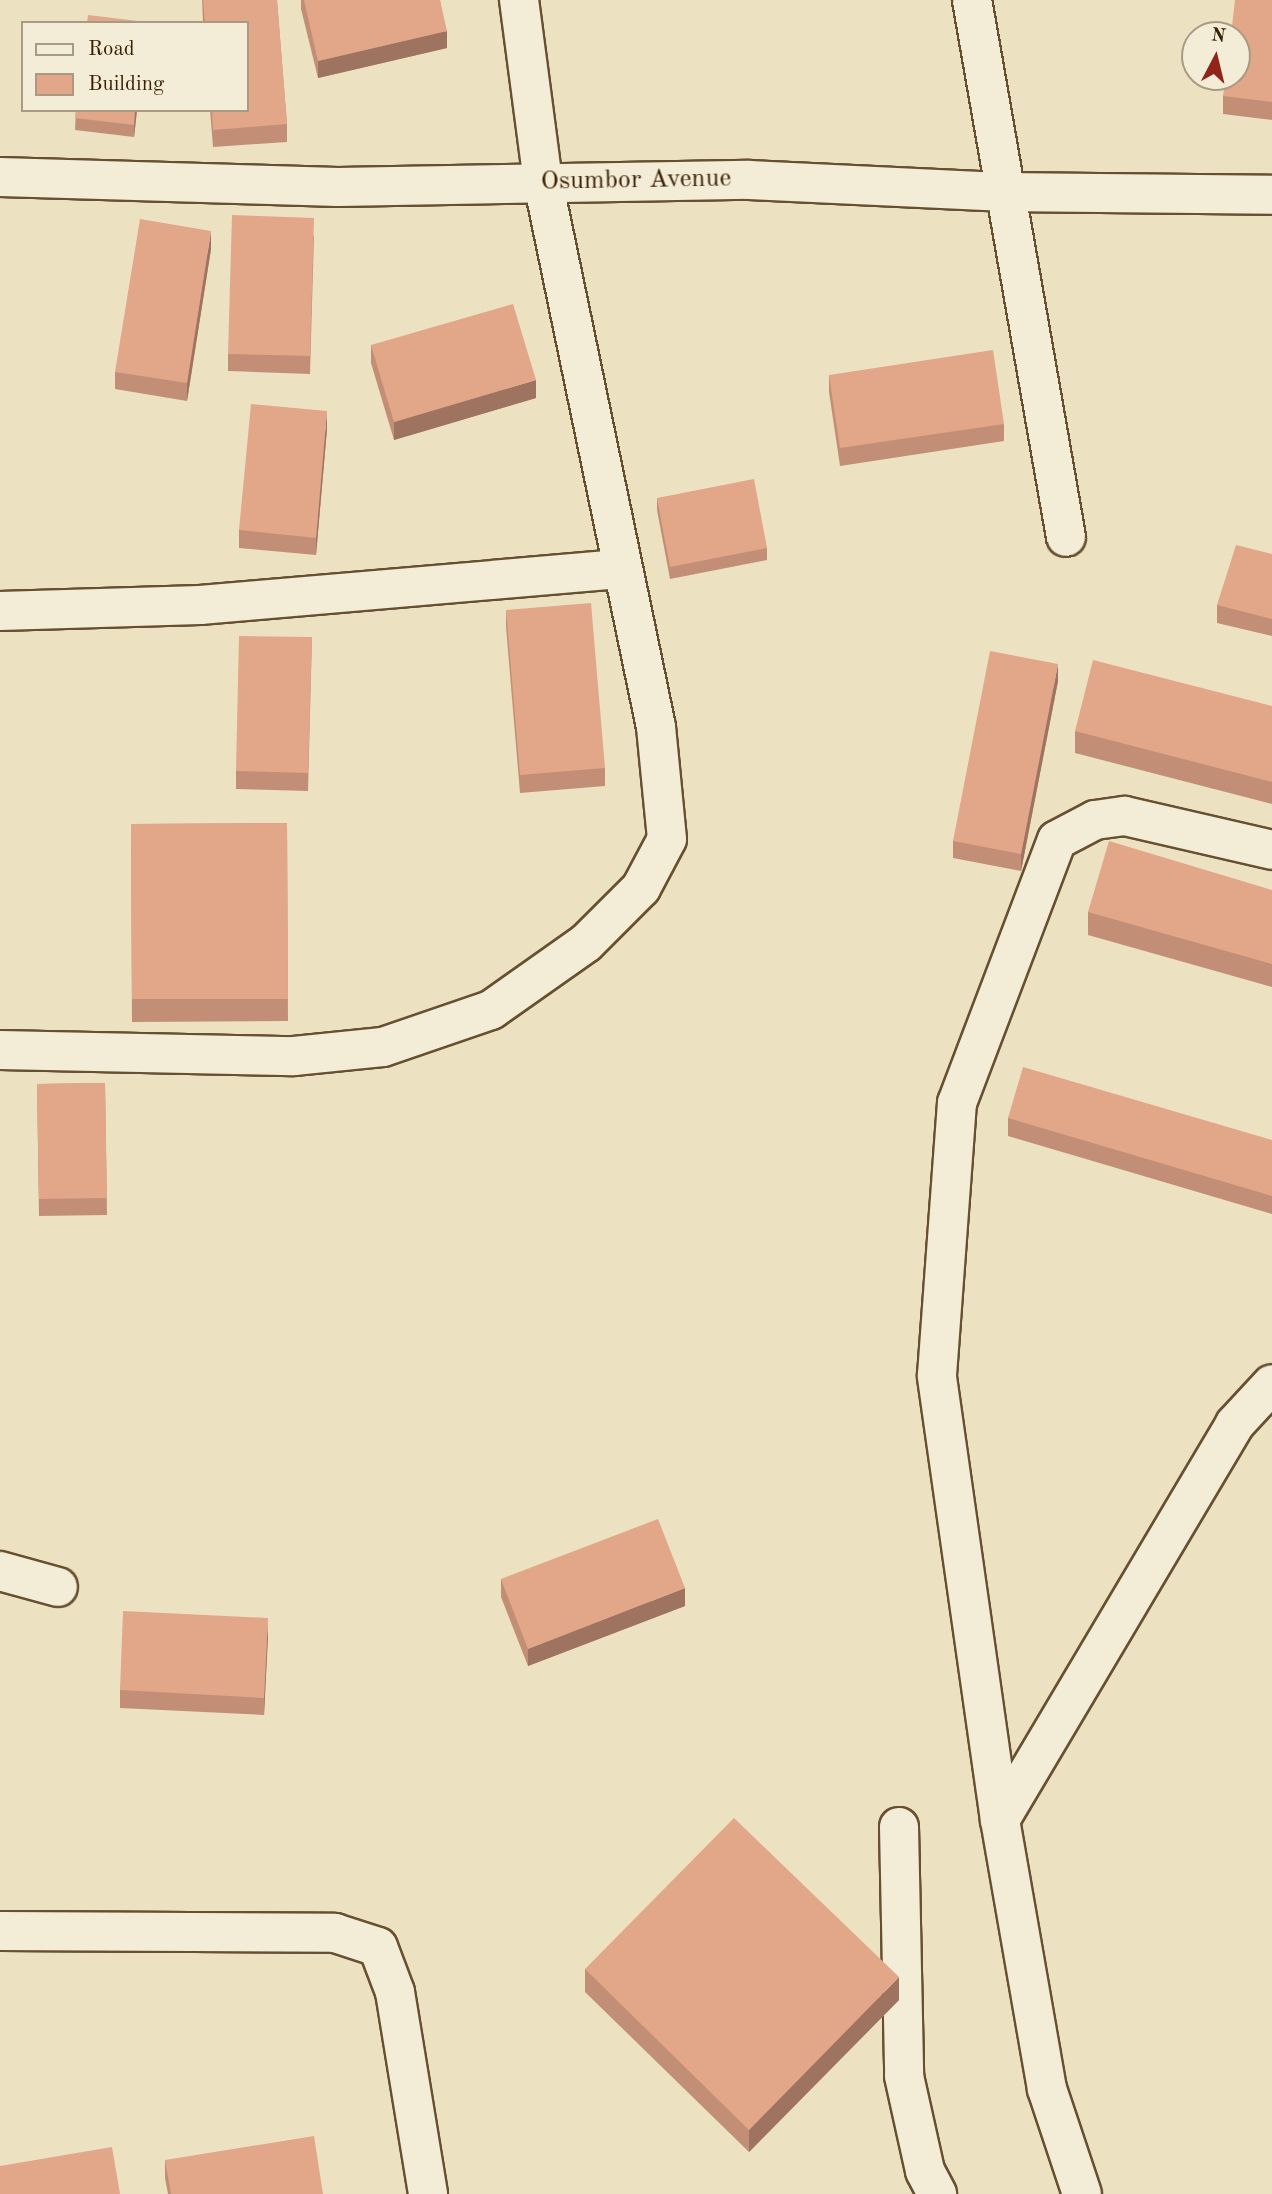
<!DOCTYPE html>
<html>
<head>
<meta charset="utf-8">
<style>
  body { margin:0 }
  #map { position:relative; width:1272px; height:2194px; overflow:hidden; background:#ece2c2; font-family:"Old Standard TT",serif }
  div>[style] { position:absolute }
  .roads { filter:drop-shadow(2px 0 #665030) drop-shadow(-2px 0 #665030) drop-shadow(0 2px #665030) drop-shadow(0 -2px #665030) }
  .minor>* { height:38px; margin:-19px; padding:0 19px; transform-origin:19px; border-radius:19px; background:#f3ecd7 }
  .wall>* { inset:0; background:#c28f76 }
  .shaded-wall>* { inset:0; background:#9e7460 }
  .building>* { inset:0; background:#e2a689 }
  span { translate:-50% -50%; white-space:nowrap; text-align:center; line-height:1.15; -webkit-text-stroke:5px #f3ecd7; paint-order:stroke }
  .street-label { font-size:26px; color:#3a2000 }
  .legend { position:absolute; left:21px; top:21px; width:228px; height:91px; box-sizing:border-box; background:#f3ecd7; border:2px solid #a99a81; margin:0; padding:9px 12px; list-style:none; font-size:21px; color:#3a2000 }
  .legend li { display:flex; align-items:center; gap:14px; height:35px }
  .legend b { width:35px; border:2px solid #a99a81 }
  .north { position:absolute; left:1181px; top:21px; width:70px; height:70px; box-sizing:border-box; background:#f3ecd7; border:2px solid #a99a81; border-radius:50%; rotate:7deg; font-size:19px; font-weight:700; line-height:28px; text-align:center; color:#3a2000 }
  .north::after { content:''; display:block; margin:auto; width:24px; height:32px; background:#8f2418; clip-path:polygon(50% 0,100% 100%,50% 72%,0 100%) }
</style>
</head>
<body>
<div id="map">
  <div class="roads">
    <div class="minor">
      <div style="left:972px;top:0;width:545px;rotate:80.07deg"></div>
      <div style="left:0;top:177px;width:338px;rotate:1.7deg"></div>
      <div style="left:338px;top:187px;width:411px;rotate:-1deg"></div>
      <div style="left:749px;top:180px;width:252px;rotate:2.7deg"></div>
      <div style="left:1001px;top:192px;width:271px;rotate:0.6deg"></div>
      <div style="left:0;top:611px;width:200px;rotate:-1.7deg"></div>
      <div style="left:200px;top:605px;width:421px;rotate:-4.9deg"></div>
      <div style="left:0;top:1050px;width:294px;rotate:1.2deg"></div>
      <div style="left:294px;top:1056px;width:89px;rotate:-5.8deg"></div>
      <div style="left:383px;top:1047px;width:114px;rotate:-18.9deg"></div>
      <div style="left:491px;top:1010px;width:116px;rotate:-35.2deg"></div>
      <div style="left:586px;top:943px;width:78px;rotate:-45deg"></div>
      <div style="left:641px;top:888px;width:55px;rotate:-62deg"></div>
      <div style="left:667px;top:839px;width:113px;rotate:-95.6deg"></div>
      <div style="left:656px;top:727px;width:557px;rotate:-101.71deg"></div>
      <div style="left:543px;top:182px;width:184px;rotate:-97.5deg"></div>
      <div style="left:0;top:1571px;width:60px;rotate:15.4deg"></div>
      <div style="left:1000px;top:1820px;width:460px;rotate:-59.3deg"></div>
      <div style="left:1235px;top:1424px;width:54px;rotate:-47.2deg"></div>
      <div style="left:899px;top:1827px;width:249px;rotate:88.8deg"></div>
      <div style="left:904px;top:2076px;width:97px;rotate:77.5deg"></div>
      <div style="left:925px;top:2171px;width:26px;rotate:62deg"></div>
      <div style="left:0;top:1931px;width:335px;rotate:0.3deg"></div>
      <div style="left:335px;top:1933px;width:45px;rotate:18deg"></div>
      <div style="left:378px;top:1947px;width:48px;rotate:69.3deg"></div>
      <div style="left:395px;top:1992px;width:205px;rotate:80.7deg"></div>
      <div style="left:1082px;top:2194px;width:111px;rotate:-108.4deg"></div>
      <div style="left:1047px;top:2089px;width:273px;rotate:-99.9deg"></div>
      <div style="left:1000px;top:1820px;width:449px;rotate:-98.1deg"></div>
      <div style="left:937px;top:1375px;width:273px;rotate:-85.8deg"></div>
      <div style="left:957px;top:1103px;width:281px;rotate:-69.2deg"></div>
      <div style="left:1057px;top:840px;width:43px;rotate:-27.8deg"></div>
      <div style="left:1095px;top:820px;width:30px;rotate:-8deg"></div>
      <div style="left:1125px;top:816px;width:151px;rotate:13deg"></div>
    </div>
  </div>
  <div class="wall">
    <div style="clip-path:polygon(202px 0,277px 0,287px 124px,287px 142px,213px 147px,210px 110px,247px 110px,247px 23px,203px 23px)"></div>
    <div style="clip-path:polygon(301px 0,440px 0,447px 48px,318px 78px,301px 9px)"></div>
    <div style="clip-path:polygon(1272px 0,1272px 120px,1223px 114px,1223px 96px)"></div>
    <div style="clip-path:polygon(76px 110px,137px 110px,134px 137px,75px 130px)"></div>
    <div style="clip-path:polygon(314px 235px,310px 374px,228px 371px,228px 354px)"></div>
    <div style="clip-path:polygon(211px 249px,187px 401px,115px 389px,115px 372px)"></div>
    <div style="clip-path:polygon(371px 345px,536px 398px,394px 440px,371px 363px)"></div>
    <div style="clip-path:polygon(829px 375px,1004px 424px,1004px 441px,840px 466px,829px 392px)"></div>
    <div style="clip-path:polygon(327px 429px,316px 555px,239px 548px,239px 530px)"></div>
    <div style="clip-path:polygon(657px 498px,767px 548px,767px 560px,670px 579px,657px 510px)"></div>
    <div style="clip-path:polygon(1272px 554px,1272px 636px,1217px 623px,1217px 605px)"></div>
    <div style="clip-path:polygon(506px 610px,605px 768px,605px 786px,520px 793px,506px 627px)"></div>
    <div style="clip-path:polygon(312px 637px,308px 791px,236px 789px,236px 771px)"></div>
    <div style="clip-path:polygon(1058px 681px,1021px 871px,953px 858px,953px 841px)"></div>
    <div style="clip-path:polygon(1272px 706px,1272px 804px,1075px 753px,1075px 731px)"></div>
    <div style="clip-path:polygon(287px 823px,288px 1021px,132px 1022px,131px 824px)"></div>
    <div style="clip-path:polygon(1272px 890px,1272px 987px,1088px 935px,1088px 912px)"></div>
    <div style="clip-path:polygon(105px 1083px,107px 1215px,39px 1216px,37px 1084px)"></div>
    <div style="clip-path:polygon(1008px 1118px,1272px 1140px,1272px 1214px,1008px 1136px)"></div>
    <div style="clip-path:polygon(501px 1579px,685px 1606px,528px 1666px,501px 1597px)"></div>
    <div style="clip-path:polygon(268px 1636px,264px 1715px,120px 1708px,120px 1690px)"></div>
    <div style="clip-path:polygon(585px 1969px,899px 2000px,749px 2152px,585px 1992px)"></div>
    <div style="clip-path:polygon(165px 2160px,323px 2194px,168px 2194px,165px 2178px)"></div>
  </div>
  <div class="shaded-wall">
    <div style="clip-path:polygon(447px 31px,447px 48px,318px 78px,318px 61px)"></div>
    <div style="clip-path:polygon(135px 110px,137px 110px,134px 137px,134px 125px)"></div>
    <div style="clip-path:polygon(211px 231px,211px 249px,187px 401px,187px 383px)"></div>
    <div style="clip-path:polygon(536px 380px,536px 398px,394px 440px,394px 422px)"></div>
    <div style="clip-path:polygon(327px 411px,327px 429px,316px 555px,316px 538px)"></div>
    <div style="clip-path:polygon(1058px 664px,1058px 681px,1021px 871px,1021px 854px)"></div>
    <div style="clip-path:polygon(685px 1588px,685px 1606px,528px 1666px,528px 1649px)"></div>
    <div style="clip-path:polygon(268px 1618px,268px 1636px,264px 1715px,264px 1698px)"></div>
    <div style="clip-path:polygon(899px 1977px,899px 2000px,749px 2152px,749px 2130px)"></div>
  </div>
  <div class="building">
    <div style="clip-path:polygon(203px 0,277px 0,287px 124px,213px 130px,212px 110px,247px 110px,247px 23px,205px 23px)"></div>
    <div style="clip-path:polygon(304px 0,440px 0,447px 31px,318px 61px)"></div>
    <div style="clip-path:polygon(1235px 0,1272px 0,1272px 102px,1223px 96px,1226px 77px,1237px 77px,1237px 35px,1231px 35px)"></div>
    <div style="clip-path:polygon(88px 15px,146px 22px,87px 23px)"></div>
    <div style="clip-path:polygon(76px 110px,135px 110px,134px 125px,75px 118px)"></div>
    <div style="clip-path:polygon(232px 215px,314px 218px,310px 356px,228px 354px)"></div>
    <div style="clip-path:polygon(140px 219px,211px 231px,187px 383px,115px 372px)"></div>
    <div style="clip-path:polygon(513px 304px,536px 380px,394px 422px,371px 345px)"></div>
    <div style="clip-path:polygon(993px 350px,1004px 424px,840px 448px,829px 375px)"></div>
    <div style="clip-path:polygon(251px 404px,327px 411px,316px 538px,239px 530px)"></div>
    <div style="clip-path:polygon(754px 479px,767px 548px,670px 567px,657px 498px)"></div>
    <div style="clip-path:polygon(1236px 545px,1272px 554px,1272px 619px,1217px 605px)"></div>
    <div style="clip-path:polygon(591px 603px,605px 768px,520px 775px,506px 610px)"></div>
    <div style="clip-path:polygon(239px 636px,312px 637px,308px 773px,236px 771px)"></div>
    <div style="clip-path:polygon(990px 651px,1058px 664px,1021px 854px,953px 841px)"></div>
    <div style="clip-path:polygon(1093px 660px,1272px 706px,1272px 782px,1075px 731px)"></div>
    <div style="clip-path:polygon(287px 823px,288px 999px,132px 999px,131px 824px)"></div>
    <div style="clip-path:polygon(1109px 841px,1272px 890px,1272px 964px,1088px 912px)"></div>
    <div style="clip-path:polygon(1023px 1067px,1272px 1140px,1272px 1196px,1008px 1118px)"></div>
    <div style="clip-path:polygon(105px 1083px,107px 1198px,39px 1199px,37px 1084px)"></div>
    <div style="clip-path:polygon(658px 1519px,685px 1588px,528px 1649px,501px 1579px)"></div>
    <div style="clip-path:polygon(123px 1611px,268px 1618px,264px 1698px,120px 1690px)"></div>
    <div style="clip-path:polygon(734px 1818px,899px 1977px,749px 2130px,585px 1969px)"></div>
    <div style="clip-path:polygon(314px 2136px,323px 2194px,171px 2194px,165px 2160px)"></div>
    <div style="clip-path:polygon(112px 2147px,120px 2194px,0 2194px,0 2166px)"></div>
  </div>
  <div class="street-label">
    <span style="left:636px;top:181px;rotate:-1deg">Osumbor Avenue</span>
  </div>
  <ul class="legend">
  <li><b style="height:9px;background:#f3ecd7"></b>Road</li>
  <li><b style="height:19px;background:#e2a689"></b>Building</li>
  </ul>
  <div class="north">N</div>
</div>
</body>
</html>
